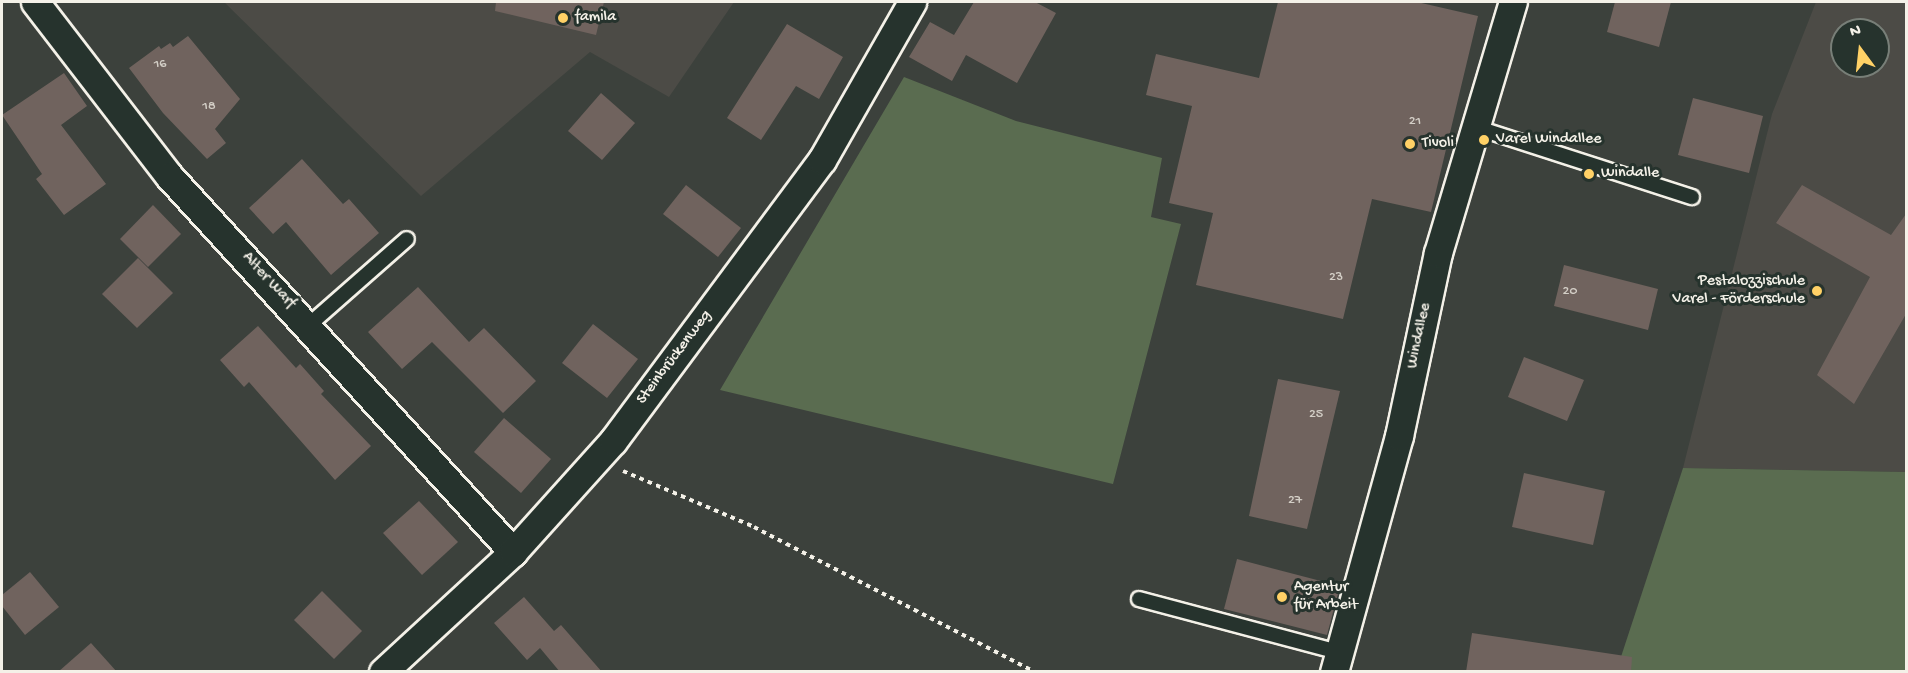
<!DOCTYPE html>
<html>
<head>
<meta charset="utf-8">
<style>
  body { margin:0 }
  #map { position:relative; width:1908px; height:673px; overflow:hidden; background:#3c413c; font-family:"Gochi Hand",sans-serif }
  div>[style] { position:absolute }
  .built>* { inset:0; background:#4c4b46 }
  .green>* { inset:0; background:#5a6c50 }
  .building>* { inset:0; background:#70635e }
  .path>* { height:4px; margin-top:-2px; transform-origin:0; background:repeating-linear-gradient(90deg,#f4f1e8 0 4.5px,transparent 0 9px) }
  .roads { filter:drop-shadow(2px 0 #f4f1e8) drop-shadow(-2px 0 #f4f1e8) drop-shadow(0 2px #f4f1e8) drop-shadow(0 -2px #f4f1e8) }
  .service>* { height:14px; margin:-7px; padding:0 7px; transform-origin:7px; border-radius:7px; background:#26332d }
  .minor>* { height:27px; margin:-13.5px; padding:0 13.5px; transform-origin:13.5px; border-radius:13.5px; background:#26332d }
  .dots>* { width:16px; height:16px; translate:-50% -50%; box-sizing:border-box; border:3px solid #26332d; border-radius:50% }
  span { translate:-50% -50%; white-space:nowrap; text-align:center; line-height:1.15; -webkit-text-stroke:6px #26332d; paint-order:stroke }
  .number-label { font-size:14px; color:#d3cec6 }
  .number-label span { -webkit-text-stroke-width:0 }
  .poi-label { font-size:16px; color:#f4f1e8 }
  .left { translate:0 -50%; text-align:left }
  .right { translate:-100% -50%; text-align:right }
  .street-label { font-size:16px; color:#f4f1e8 }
  .frame { position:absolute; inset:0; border:3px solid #f4f1e8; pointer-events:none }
  .north { position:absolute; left:1830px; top:18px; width:60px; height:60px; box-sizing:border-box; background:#26332d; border:2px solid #787f78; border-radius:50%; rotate:345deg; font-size:16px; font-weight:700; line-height:24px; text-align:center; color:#f4f1e8 }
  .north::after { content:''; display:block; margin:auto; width:21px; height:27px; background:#ffd166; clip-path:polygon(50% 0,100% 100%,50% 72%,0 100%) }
</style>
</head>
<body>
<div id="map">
  <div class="built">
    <div style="clip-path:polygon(224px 2px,734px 2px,669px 97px,590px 52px,421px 196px)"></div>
    <div style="clip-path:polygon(evenodd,1816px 2px,1906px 2px,1906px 472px,1683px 468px,1772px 114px,1816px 2px,1842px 30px,1878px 30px,1878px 66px,1842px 66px,1842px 30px)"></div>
  </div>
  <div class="green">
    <div style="clip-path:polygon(904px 77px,1016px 121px,1162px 158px,1151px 217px,1181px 224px,1113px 484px,720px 390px)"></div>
    <div style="clip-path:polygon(1683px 468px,1906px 472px,1906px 671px,1616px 672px)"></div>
  </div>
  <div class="building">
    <div style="clip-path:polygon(496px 2px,604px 2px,596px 35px,495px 11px)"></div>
    <div style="clip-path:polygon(974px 2px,1035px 2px,1056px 13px,1017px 83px,966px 55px,952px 81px,909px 57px,930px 22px,954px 35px)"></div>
    <div style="clip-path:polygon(1278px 2px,1417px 2px,1478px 16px,1431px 212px,1372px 199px,1343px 319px,1196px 285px,1213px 213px,1169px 203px,1192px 106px,1146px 95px,1156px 54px,1259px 78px)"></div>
    <div style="clip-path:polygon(1615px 2px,1671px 2px,1659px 47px,1607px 32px)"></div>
    <div style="clip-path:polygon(787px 24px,843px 57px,819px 99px,796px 86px,761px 140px,727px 118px)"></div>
    <div style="clip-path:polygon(188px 36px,240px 99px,215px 129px,226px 143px,207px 159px,163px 113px,129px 68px,159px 46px,161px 49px,170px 43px,173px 47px)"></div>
    <div style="clip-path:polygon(64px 73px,87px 106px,61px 125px,106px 184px,64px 215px,36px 179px,42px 174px,2px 115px)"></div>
    <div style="clip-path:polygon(601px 93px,635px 123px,602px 160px,568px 131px)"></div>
    <div style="clip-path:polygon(1693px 98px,1763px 116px,1749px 173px,1678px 155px)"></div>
    <div style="clip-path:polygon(302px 159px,343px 204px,349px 199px,379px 233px,331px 275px,286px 222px,273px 234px,249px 208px)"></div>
    <div style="clip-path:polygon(686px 185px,741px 228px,718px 257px,663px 214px)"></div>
    <div style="clip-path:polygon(1802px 185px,1891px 235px,1906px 214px,1906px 314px,1854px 404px,1817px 375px,1870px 277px,1776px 223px)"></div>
    <div style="clip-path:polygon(153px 205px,181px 234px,148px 267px,120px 239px)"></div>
    <div style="clip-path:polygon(138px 258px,173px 293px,137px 328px,102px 294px)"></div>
    <div style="clip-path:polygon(1564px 265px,1658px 289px,1648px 330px,1554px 306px)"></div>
    <div style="clip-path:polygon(418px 287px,469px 342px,484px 328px,536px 381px,503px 413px,432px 342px,402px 369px,368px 332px)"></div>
    <div style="clip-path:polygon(593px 324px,638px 359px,607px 398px,562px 363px)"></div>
    <div style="clip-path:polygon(258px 326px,296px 368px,300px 364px,324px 391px,321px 394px,371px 446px,335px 480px,249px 382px,244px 387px,220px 360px)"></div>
    <div style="clip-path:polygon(1524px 357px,1584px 380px,1567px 421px,1508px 397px)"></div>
    <div style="clip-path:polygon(1278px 379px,1340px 391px,1307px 529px,1249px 516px)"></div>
    <div style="clip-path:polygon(504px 418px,551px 459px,521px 493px,474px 452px)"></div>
    <div style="clip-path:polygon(1524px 473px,1605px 491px,1593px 545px,1512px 527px)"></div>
    <div style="clip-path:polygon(419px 501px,458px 542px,422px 575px,383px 533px)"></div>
    <div style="clip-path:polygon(1237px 559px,1340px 586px,1327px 635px,1224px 609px)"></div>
    <div style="clip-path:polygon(30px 572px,59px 607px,25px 635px,2px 606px,2px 595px)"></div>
    <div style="clip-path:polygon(322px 591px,362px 631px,334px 659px,294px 620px)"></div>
    <div style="clip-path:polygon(524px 597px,554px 631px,561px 625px,602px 672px,560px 672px,540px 648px,527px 660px,494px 623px)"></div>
    <div style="clip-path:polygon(1472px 633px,1632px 657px,1631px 672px,1466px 672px)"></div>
    <div style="clip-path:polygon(91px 643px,117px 672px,58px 672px)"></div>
  </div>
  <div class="path">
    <div style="left:623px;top:471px;width:142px;rotate:23.1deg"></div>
    <div style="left:754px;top:527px;width:316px;rotate:27.3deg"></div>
  </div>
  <div class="roads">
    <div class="service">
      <div style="left:1475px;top:127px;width:228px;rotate:17.9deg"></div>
      <div style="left:309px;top:325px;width:130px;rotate:-41.3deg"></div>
      <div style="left:1139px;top:599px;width:206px;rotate:14.9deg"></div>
    </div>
    <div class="minor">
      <div style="left:35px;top:2px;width:220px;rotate:52.4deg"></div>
      <div style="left:169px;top:176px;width:510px;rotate:47.54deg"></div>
      <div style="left:383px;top:672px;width:177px;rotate:-42.7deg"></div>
      <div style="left:513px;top:552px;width:149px;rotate:-48deg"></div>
      <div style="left:613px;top:441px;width:350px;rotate:-53.4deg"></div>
      <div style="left:822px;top:160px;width:182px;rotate:-60.3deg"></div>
      <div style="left:1334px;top:672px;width:245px;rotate:-74.6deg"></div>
      <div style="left:1399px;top:436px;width:187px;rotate:-78deg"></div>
      <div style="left:1438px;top:253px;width:262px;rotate:-73.4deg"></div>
    </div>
  </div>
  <div class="dots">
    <div style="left:563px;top:18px;background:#ffd166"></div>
    <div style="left:1484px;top:140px;background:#ffd166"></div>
    <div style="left:1410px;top:144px;background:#ffd166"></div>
    <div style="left:1589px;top:174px;background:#ffd166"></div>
    <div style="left:1817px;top:291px;background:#ffd166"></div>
    <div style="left:1282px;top:597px;background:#ffd166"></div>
  </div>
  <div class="number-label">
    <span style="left:160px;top:65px">16</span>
    <span style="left:209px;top:107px">18</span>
    <span style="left:1415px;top:122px">21</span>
    <span style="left:1336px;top:278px">23</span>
    <span style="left:1570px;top:292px">20</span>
    <span style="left:1316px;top:415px">25</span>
    <span style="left:1295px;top:501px">27</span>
  </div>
  <div class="poi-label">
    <span class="left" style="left:575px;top:18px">famila</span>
    <span class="left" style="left:1496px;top:140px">Varel Windallee</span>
    <span class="left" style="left:1422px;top:144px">Tivoli</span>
    <span class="left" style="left:1601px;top:174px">Windalle</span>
    <span class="right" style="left:1805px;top:291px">Pestalozzischule<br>Varel - Förderschule</span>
    <span class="left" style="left:1294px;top:597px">Agentur<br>für Arbeit</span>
  </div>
  <div class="street-label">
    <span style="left:268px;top:281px;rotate:47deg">Alter Warf</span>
    <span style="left:1420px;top:336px;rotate:-78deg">Windallee</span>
    <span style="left:675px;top:358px;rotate:-53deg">Steinbrückenweg</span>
  </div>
  <div class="frame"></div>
  <div class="north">N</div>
</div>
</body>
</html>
